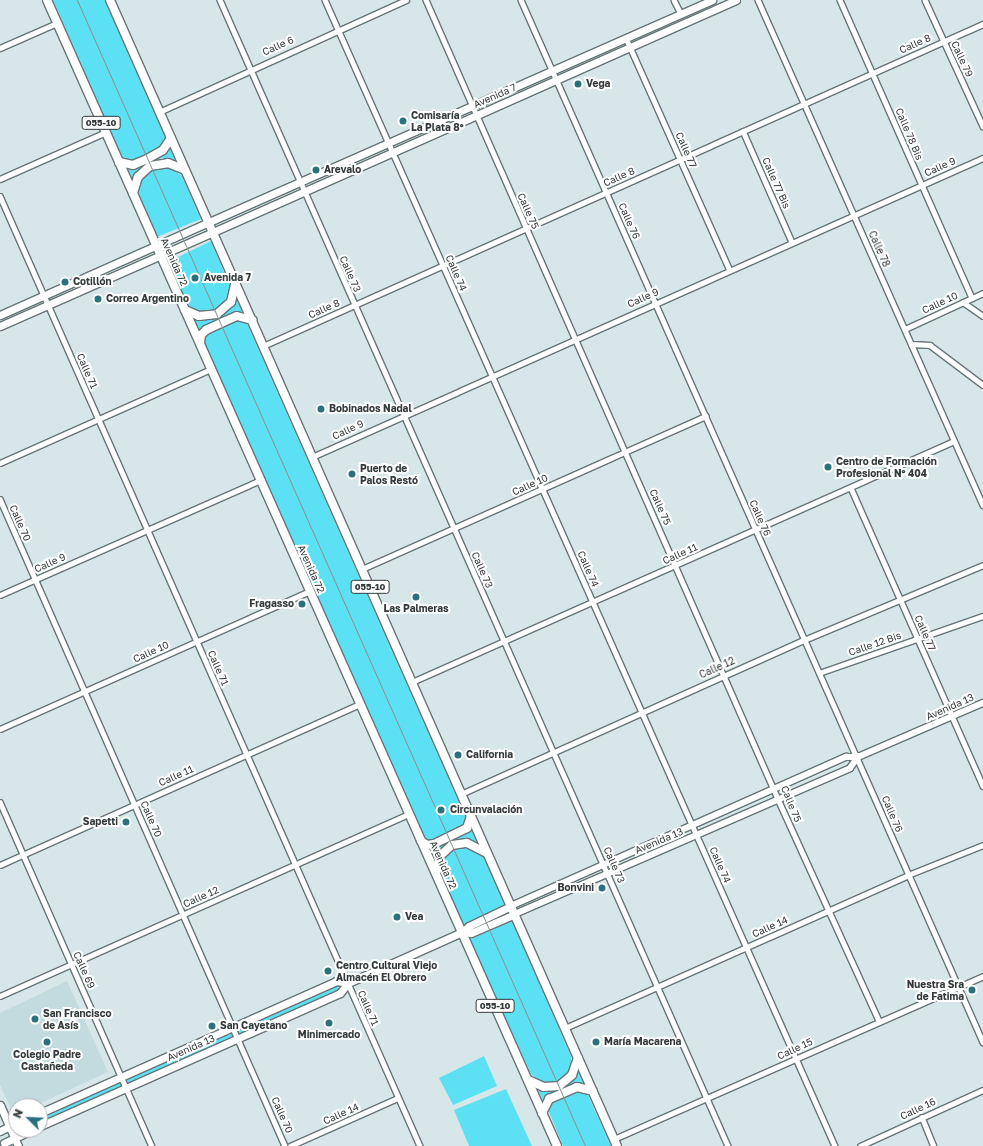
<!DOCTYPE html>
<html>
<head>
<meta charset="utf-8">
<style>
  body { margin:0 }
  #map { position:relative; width:983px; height:1146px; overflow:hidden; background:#d7e7e9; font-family:"Golos Text",sans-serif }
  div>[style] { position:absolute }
  .built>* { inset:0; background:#c3dbdf }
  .green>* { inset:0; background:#5ce1f4 }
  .roads { filter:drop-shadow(1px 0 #667476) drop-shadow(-1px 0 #667476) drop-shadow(0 1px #667476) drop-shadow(0 -1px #667476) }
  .minor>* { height:4.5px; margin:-2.25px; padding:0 2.25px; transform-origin:2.25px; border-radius:2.25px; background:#fff }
  .tertiary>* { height:5.5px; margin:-2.75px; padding:0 2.75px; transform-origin:2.75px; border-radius:2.75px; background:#fff }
  .secondary>* { height:7px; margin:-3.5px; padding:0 3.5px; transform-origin:3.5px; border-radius:3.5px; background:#fff }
  .primary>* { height:7px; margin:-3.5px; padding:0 3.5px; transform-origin:3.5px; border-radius:3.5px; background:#fff }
  .trunk>* { height:8px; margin:-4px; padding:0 4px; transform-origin:4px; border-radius:4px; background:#fff }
  .tram>* { height:1px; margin:-0.5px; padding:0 0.5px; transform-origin:0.5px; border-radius:0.5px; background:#899596 }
  .dots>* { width:11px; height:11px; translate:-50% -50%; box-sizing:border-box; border:2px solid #fff; border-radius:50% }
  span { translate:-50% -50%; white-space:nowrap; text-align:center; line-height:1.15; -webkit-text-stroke:4px #fff; paint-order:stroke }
  .shield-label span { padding:1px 3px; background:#fff; border:1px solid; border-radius:3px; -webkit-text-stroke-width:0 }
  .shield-label { font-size:9px; color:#343a3b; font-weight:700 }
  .street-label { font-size:10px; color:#343a3b }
  .poi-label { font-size:10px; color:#343a3b; font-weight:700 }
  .left { translate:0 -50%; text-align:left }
  .right { translate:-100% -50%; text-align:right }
  .north { position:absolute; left:8px; top:1098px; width:40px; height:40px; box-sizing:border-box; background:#fff; border:1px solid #aeb0b1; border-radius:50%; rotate:294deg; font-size:11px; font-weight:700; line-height:16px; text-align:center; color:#343a3b }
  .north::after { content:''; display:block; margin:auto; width:14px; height:18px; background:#29717c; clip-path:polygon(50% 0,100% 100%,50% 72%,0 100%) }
</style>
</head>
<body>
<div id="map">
  <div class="built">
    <div style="clip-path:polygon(67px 981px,108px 1072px,34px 1106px,16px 1106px,14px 1115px,0 1085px,0 1013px)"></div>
  </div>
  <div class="green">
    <div style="clip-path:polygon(53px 0,105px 0,166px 139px,162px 148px,133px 162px,123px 159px)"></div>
    <div style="clip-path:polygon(170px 148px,175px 160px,162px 158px,145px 164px,133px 179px,126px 166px,166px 153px)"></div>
    <div style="clip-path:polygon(168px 166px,182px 176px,201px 219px,157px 237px,138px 192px,138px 186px,148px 171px)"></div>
    <div style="clip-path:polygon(211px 241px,231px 288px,229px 296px,217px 309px,199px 313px,185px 304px,168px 262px)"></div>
    <div style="clip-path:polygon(237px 298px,243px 313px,199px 332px,192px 319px,202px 321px,223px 315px,232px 306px)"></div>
    <div style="clip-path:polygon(238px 318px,246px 321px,467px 820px,465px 826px,431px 842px,426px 842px,202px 341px,205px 333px)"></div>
    <div style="clip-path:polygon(471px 826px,477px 843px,465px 838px,455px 840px,438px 850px,433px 860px,427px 847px)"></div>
    <div style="clip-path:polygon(464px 846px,483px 855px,506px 906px,462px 925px,439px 873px,440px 863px,448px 852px)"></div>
    <div style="clip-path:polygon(511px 918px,571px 1056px,571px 1069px,567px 1076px,554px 1084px,545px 1084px,531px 1074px,468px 938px)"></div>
    <div style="clip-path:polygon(336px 986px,339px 988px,337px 991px,40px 1124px,40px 1117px)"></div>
    <div style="clip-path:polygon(484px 1056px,497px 1086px,453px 1105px,439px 1078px)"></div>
    <div style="clip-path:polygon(578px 1071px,584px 1084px,578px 1084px,544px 1102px,537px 1088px,553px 1091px,562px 1089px,569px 1084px)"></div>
    <div style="clip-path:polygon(506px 1089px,532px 1146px,469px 1146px,454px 1110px)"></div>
    <div style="clip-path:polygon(579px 1090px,587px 1093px,611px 1146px,563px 1146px,547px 1107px,551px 1101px)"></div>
  </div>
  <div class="roads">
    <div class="minor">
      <div style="left:220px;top:0;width:1254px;rotate:66.09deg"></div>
      <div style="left:325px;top:0;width:1254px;rotate:66.01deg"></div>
      <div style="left:426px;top:0;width:873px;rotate:66.22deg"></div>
      <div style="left:778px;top:799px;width:244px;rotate:65.5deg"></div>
      <div style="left:521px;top:0;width:1140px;rotate:66.09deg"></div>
      <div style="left:674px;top:0;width:16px;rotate:63deg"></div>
      <div style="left:758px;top:0;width:553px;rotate:65.98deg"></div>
      <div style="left:840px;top:0;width:326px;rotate:66.1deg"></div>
      <div style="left:925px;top:0;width:139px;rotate:65.3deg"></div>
      <div style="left:626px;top:38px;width:254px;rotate:65.9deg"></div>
      <div style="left:0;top:48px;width:62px;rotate:-23.7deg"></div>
      <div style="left:159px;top:112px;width:271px;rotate:-24.4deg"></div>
      <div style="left:743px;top:131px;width:121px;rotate:66.2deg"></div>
      <div style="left:0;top:179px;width:116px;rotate:-23.9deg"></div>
      <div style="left:0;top:196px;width:1039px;rotate:66.15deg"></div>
      <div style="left:963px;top:302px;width:24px;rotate:35deg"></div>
      <div style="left:905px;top:329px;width:86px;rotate:-24.8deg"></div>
      <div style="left:911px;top:344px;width:19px;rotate:3deg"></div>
      <div style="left:930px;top:345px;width:66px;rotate:37deg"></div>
      <div style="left:263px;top:346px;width:789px;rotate:-24.1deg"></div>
      <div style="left:312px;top:457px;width:735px;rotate:-24.02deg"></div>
      <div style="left:0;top:463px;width:231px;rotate:-24deg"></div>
      <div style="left:851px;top:488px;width:326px;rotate:66.1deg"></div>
      <div style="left:0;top:499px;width:707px;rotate:66.23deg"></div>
      <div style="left:362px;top:569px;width:376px;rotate:-24deg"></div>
      <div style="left:0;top:595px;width:285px;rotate:-23.8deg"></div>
      <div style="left:819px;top:673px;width:174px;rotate:-19.2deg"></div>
      <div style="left:412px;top:682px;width:593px;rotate:-23.97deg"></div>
      <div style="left:0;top:729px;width:339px;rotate:-24deg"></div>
      <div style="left:461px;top:794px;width:376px;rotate:-24.2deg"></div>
      <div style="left:804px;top:640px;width:194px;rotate:-22.7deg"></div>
      <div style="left:0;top:802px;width:376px;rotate:66.2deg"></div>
      <div style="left:0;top:865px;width:394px;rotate:-24.1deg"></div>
      <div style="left:0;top:996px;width:448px;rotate:-24deg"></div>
      <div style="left:565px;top:1028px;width:376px;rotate:-24deg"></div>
      <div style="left:908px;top:875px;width:81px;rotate:-21.8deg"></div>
      <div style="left:922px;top:1117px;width:31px;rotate:68deg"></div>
      <div style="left:614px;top:1139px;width:403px;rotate:-23.8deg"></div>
      <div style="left:290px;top:1146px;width:118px;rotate:-24deg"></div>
      <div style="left:860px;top:1146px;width:135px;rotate:-24.5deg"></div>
    </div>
    <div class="tertiary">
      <div style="left:511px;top:906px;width:367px;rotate:-24deg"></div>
      <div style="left:846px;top:757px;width:12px"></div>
      <div style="left:858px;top:757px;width:136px;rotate:-23.4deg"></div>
      <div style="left:515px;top:914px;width:365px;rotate:-23.5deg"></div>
      <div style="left:850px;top:768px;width:14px;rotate:-54deg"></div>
    </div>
    <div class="secondary">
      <div style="left:209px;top:222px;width:550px;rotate:-23.81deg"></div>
      <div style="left:213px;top:232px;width:572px;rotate:-23.92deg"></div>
      <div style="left:462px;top:932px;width:9px;rotate:6deg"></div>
      <div style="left:471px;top:933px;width:48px;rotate:-23.4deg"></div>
      <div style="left:0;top:1105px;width:45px;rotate:66.3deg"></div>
      <div style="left:40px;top:1113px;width:324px;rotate:-24deg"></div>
      <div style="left:336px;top:981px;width:12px;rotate:9deg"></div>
      <div style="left:40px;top:1126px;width:328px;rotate:-23.9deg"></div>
      <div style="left:340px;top:993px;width:13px;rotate:-51deg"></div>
      <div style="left:348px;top:983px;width:125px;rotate:-24.1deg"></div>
      <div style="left:462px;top:932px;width:9px;rotate:-41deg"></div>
      <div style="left:469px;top:926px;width:47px;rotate:-25.5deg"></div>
      <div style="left:0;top:1131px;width:18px;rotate:-27deg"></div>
      <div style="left:4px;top:1143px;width:31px;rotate:-25deg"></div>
    </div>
    <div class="primary">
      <div style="left:0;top:315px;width:229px;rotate:-24deg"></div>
      <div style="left:0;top:326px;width:233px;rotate:-23.8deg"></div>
    </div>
    <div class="trunk">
      <div style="left:47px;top:0;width:1254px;rotate:66.01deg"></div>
      <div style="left:110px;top:0;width:1253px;rotate:66.14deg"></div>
      <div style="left:119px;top:162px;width:14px;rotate:12deg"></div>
      <div style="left:133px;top:165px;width:15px;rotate:-23deg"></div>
      <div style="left:147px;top:159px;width:18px;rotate:-29deg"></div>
      <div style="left:163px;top:150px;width:14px;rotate:-56deg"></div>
      <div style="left:133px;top:193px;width:17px;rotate:-73deg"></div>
      <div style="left:138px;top:177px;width:16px;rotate:-43deg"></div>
      <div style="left:150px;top:166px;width:18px;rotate:-9deg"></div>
      <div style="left:168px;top:163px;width:18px;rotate:22deg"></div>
      <div style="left:185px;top:310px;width:15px;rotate:23deg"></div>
      <div style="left:199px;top:316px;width:18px;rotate:-6deg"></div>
      <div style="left:217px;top:314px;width:18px;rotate:-41deg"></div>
      <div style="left:231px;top:302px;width:18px;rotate:-77deg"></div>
      <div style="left:200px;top:343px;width:8px;rotate:-83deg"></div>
      <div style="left:201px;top:335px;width:7px;rotate:-45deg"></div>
      <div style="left:206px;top:330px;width:17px;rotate:-25deg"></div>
      <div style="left:221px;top:323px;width:17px;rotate:-24deg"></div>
      <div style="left:237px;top:316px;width:16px;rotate:15deg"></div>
      <div style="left:421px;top:841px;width:7px;rotate:34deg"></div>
      <div style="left:427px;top:845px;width:7px;rotate:-8deg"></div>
      <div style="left:434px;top:844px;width:37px;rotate:-26deg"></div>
      <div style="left:467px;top:828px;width:13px;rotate:-72deg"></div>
      <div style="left:436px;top:873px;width:17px;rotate:-77deg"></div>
      <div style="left:440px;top:856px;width:16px;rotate:-43deg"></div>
      <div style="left:452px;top:845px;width:15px;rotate:-8deg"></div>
      <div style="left:467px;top:843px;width:22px;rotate:27deg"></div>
      <div style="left:528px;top:1080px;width:17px;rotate:24deg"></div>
      <div style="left:544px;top:1087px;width:15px;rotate:-4deg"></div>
      <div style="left:559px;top:1086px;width:17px;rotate:-40deg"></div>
      <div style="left:572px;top:1075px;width:18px;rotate:-71deg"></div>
      <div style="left:542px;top:1113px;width:16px;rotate:-63deg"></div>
      <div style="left:549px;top:1099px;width:30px;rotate:-23deg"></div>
      <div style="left:577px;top:1087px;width:16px;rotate:14deg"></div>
    </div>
  </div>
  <div class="tram">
    <div style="left:77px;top:0;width:1254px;rotate:66.09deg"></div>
  </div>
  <div class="dots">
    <div style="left:578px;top:84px;background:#29717c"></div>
    <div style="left:403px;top:121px;background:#29717c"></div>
    <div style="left:316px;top:170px;background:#29717c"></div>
    <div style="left:195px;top:278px;background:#29717c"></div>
    <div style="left:65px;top:282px;background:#29717c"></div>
    <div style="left:98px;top:299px;background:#29717c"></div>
    <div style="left:321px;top:409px;background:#29717c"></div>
    <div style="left:828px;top:467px;background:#29717c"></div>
    <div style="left:352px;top:474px;background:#29717c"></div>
    <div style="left:416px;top:597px;background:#29717c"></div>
    <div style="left:302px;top:604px;background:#29717c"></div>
    <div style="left:458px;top:755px;background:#29717c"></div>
    <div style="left:441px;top:810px;background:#29717c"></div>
    <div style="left:126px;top:822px;background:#29717c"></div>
    <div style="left:602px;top:888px;background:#29717c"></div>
    <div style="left:397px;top:917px;background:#29717c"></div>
    <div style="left:328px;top:971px;background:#29717c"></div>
    <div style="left:972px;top:990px;background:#29717c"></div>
    <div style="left:35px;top:1019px;background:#29717c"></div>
    <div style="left:329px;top:1023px;background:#29717c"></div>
    <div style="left:212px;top:1026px;background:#29717c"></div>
    <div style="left:47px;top:1042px;background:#29717c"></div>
    <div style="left:596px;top:1042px;background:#29717c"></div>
  </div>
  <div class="shield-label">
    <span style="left:101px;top:123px">055-10</span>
    <span style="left:370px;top:587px">055-10</span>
    <span style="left:495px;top:1006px">055-10</span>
  </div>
  <div class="street-label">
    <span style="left:915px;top:44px;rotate:-24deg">Calle 8</span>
    <span style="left:278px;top:46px;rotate:-24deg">Calle 6</span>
    <span style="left:962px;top:59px;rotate:65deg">Calle 79</span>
    <span style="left:495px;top:96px;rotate:-24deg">Avenida 7</span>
    <span style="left:909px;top:134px;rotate:67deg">Calle 78 Bis</span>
    <span style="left:686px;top:150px;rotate:66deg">Calle 77</span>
    <span style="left:940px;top:167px;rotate:-24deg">Calle 9</span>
    <span style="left:619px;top:177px;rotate:-24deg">Calle 8</span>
    <span style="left:776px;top:183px;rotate:66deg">Calle 77 Bis</span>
    <span style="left:528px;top:211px;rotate:66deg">Calle 75</span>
    <span style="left:629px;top:221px;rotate:66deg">Calle 76</span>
    <span style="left:879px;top:249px;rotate:66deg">Calle 78</span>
    <span style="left:174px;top:262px;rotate:66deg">Avenida 72</span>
    <span style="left:456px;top:273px;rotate:66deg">Calle 74</span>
    <span style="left:350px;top:274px;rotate:66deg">Calle 73</span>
    <span style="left:643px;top:298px;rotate:-24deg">Calle 9</span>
    <span style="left:940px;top:303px;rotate:-25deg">Calle 10</span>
    <span style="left:324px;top:309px;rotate:-24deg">Calle 8</span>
    <span style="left:87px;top:371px;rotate:66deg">Calle 71</span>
    <span style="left:348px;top:430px;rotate:-25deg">Calle 9</span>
    <span style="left:530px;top:485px;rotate:-24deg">Calle 10</span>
    <span style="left:660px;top:507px;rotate:66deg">Calle 75</span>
    <span style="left:760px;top:518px;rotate:66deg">Calle 76</span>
    <span style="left:20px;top:523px;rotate:66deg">Calle 70</span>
    <span style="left:680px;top:554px;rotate:-24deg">Calle 11</span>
    <span style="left:50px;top:563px;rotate:-24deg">Calle 9</span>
    <span style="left:311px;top:569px;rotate:66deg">Avenida 72</span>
    <span style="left:588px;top:569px;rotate:66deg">Calle 74</span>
    <span style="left:482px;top:570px;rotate:66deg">Calle 73</span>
    <span style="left:925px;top:633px;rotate:66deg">Calle 77</span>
    <span style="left:875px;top:644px;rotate:-19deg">Calle 12 Bis</span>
    <span style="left:151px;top:652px;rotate:-24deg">Calle 10</span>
    <span style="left:218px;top:668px;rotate:66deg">Calle 71</span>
    <span style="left:717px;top:668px;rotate:-24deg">Calle 12</span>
    <span style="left:950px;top:707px;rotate:-24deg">Avenida 13</span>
    <span style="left:176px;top:776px;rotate:-24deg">Calle 11</span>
    <span style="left:791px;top:804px;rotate:68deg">Calle 75</span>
    <span style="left:892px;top:814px;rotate:67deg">Calle 76</span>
    <span style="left:151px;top:819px;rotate:66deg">Calle 70</span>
    <span style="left:659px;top:841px;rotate:-23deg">Avenida 13</span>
    <span style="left:443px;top:865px;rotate:66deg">Avenida 72</span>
    <span style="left:614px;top:865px;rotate:66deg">Calle 73</span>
    <span style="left:720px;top:865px;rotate:66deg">Calle 74</span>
    <span style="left:201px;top:897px;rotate:-24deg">Calle 12</span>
    <span style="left:770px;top:927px;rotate:-24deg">Calle 14</span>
    <span style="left:84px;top:970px;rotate:66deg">Calle 69</span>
    <span style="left:368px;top:1008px;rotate:66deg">Calle 71</span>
    <span style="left:191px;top:1048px;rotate:-24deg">Avenida 13</span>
    <span style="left:795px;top:1049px;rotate:-25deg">Calle 15</span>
    <span style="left:918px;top:1109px;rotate:-25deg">Calle 16</span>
    <span style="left:341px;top:1114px;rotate:-24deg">Calle 14</span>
    <span style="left:282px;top:1115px;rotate:66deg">Calle 70</span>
  </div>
  <div class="poi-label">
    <span class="left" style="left:586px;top:84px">Vega</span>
    <span class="left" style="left:411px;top:121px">Comisaría<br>La Plata 8°</span>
    <span class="left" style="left:324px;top:170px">Arevalo</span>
    <span class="left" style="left:204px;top:278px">Avenida 7</span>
    <span class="left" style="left:73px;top:282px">Cotillón</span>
    <span class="left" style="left:106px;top:299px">Correo Argentino</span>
    <span class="left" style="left:329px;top:409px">Bobinados Nadal</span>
    <span class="left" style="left:836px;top:467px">Centro de Formación<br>Profesional N° 404</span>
    <span class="left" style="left:360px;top:474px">Puerto de<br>Palos Restó</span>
    <span class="right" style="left:294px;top:604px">Fragasso</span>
    <span style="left:416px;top:609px">Las Palmeras</span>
    <span class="left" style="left:466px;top:755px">California</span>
    <span class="left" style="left:450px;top:810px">Circunvalación</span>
    <span class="right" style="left:118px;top:822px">Sapetti</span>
    <span class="right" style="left:594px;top:888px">Bonvini</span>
    <span class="left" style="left:405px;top:917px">Vea</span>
    <span class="left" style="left:336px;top:971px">Centro Cultural Viejo<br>Almacén El Obrero</span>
    <span class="right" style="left:964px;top:990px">Nuestra Sra<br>de Fatima</span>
    <span class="left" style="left:43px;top:1019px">San Francisco<br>de Asís</span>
    <span class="left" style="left:220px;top:1026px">San Cayetano</span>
    <span style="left:329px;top:1035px">Minimercado</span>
    <span class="left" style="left:604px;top:1042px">María Macarena</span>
    <span style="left:47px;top:1060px">Colegio Padre<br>Castañeda</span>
  </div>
  <div class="north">N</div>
</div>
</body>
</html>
